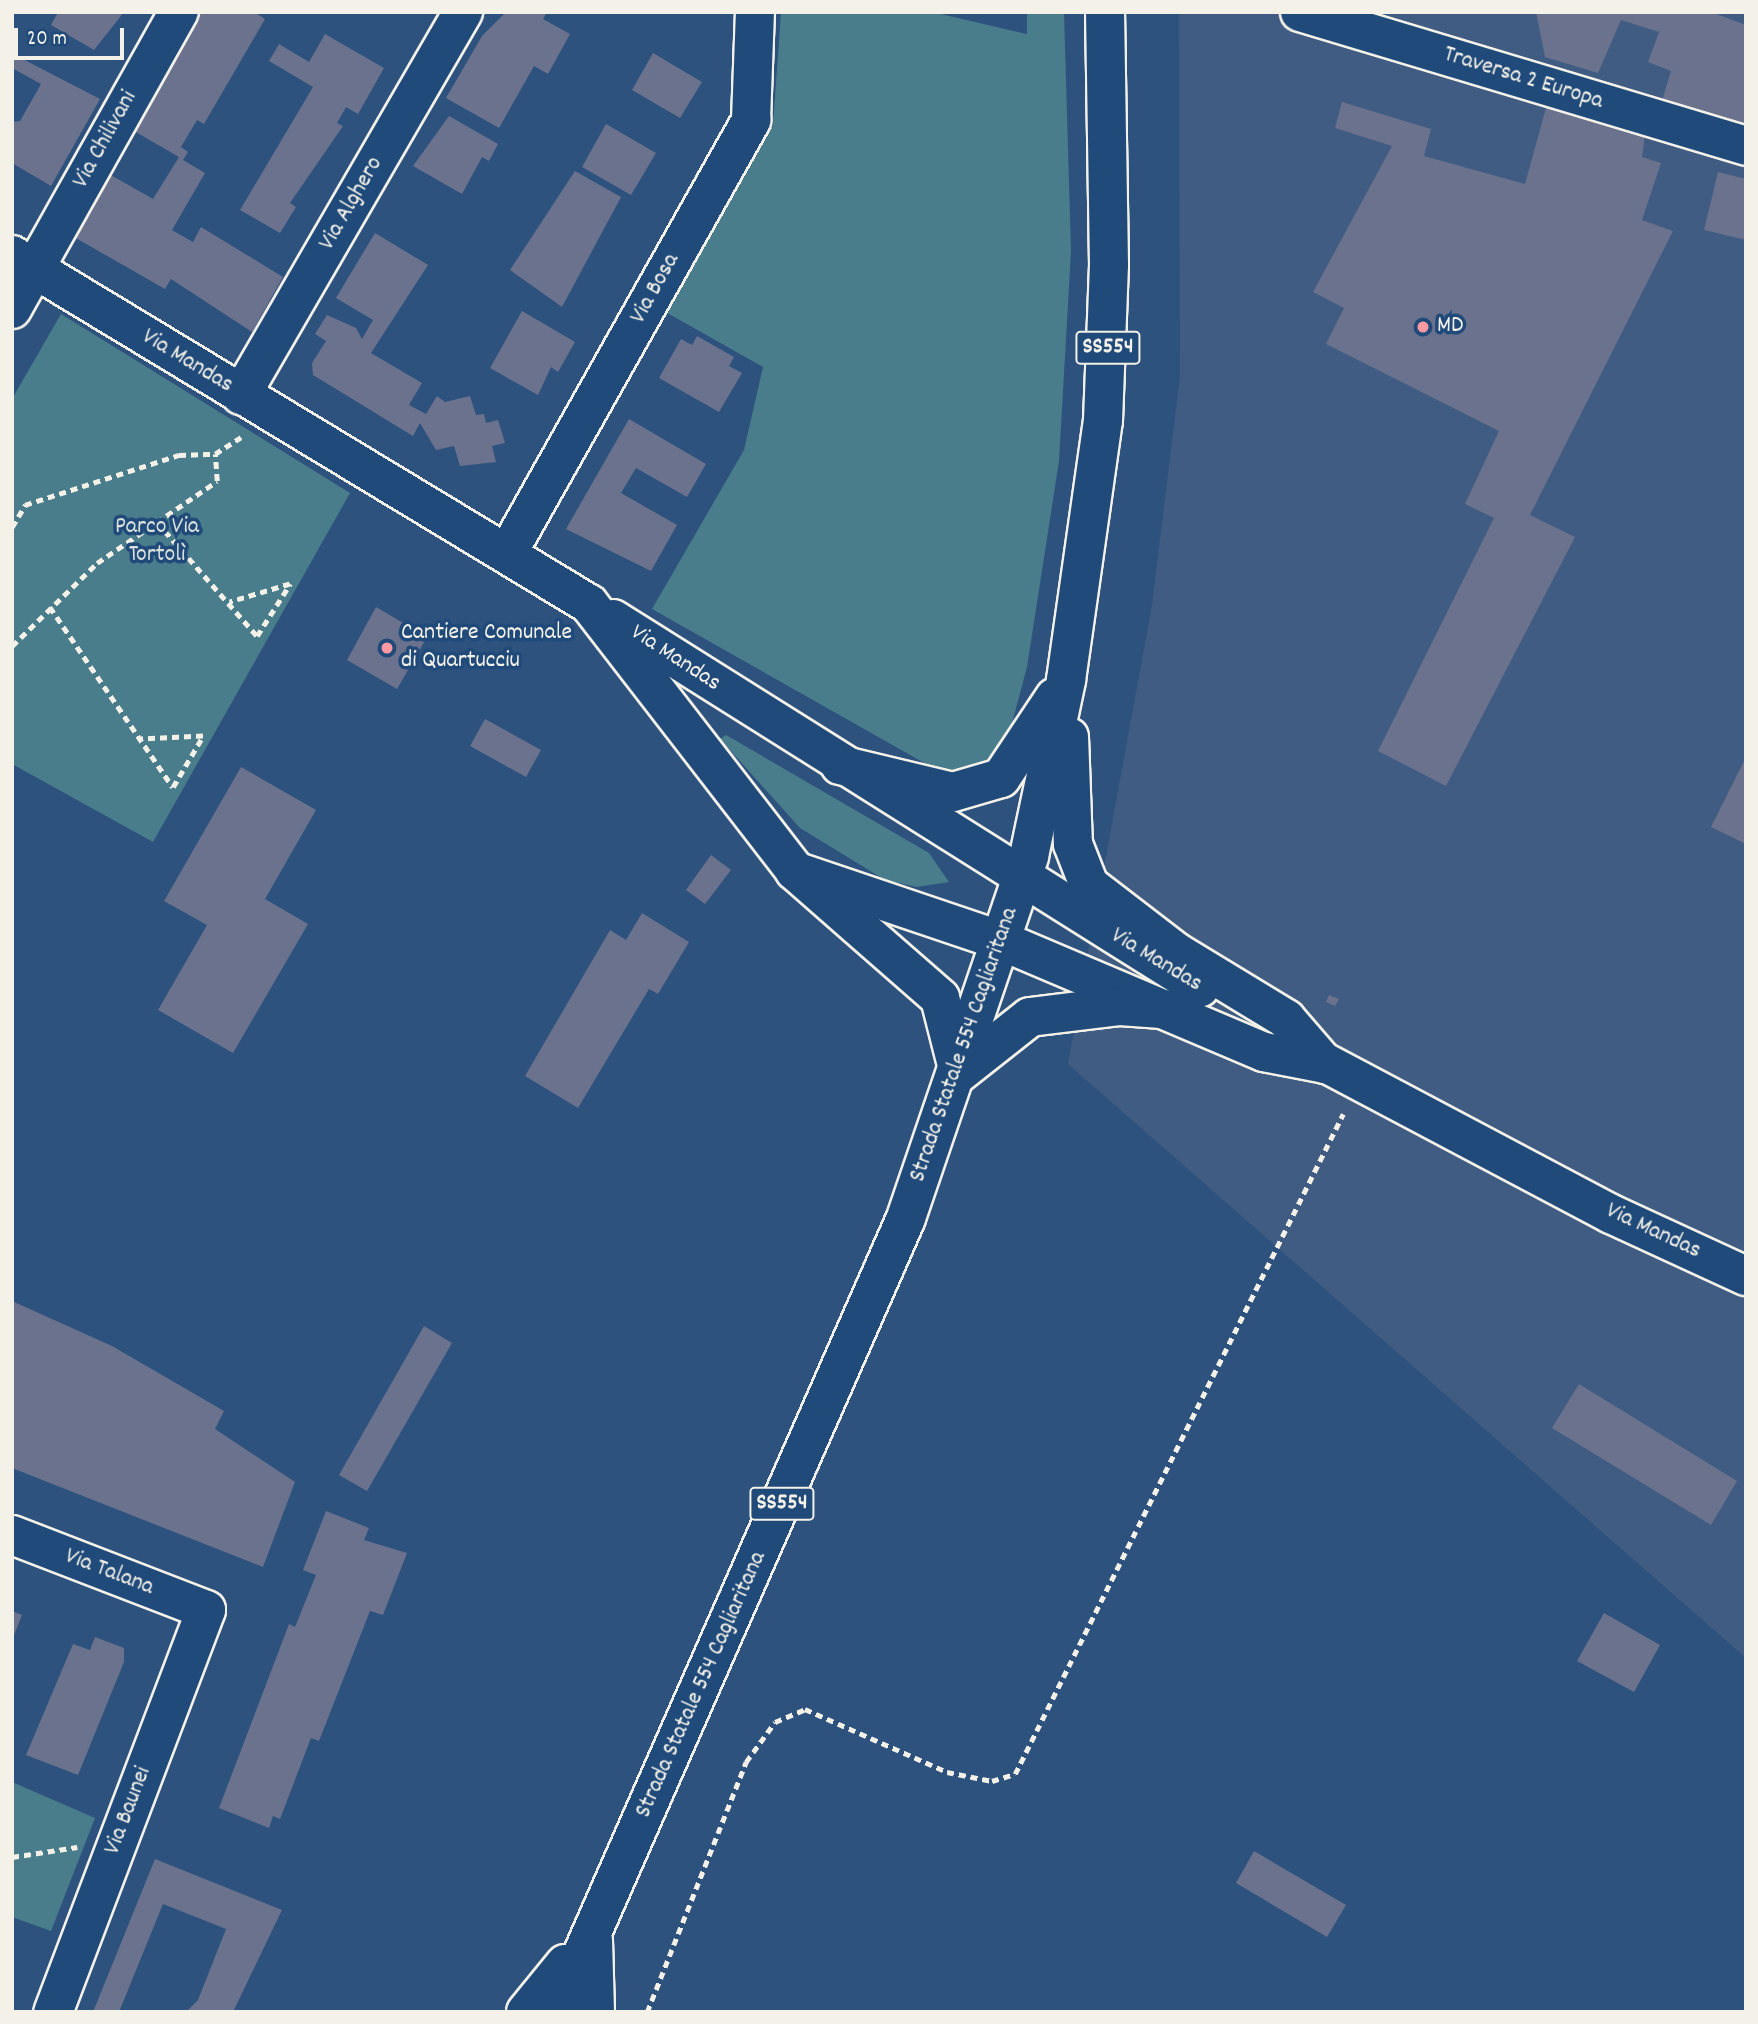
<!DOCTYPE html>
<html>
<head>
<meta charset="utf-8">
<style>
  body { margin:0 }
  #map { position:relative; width:1758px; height:2024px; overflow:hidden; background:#2e527e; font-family:Dekko,sans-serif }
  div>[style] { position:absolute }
  .built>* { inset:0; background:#405c82 }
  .green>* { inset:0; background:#497d8b }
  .building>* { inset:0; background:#6a728d }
  .path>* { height:4.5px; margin-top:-2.25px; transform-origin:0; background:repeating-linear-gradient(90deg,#f4f1e8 0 7px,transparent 0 12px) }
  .roads { filter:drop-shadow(2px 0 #f4f1e8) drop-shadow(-2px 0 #f4f1e8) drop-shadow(0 2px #f4f1e8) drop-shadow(0 -2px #f4f1e8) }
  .minor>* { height:38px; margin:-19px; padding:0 19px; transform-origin:19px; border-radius:19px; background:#1f4a7a }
  .major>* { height:38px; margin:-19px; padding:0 19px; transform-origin:19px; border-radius:19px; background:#1f4a7a }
  .dots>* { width:19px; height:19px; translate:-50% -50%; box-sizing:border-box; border:4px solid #1f4a7a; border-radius:50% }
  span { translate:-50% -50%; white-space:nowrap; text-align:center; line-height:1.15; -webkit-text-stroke:7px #1f4a7a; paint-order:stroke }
  .shield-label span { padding:2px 5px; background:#1f4a7a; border:2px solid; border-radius:5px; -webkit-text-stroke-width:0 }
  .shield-label { font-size:23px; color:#f4f1e8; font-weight:700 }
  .street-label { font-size:24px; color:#f4f1e8 }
  .poi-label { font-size:24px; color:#f4f1e8 }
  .left { translate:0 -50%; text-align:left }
  .park-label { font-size:24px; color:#dae0da }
  .frame { position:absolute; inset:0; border:14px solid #f4f1e8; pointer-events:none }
  .scale { position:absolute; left:14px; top:28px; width:110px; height:32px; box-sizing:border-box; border:4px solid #f4f1e8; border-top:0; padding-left:9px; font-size:21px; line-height:24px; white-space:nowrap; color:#f4f1e8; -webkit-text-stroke:5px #1f4a7a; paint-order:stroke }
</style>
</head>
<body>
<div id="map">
  <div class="built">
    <div style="clip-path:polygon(1179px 12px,1746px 12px,1746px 1658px,1068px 1064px,1152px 605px,1180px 376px)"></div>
  </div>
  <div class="green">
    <div style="clip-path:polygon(781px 12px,932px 12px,1027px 34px,1027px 12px,1064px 12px,1071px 251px,1059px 461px,1027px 667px,1007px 742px,986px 761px,949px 777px,652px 609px,744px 450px,763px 367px,662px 310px,773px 126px)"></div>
    <div style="clip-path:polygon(61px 314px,350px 493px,153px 842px,12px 764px,12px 399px)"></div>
    <div style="clip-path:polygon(726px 735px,929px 853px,949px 882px,917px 887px,885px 880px,800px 828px,720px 739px)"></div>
    <div style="clip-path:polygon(12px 1782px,95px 1818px,51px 1931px,12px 1917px)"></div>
  </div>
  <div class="building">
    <div style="clip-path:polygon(58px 12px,124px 12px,94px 50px,51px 25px)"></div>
    <div style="clip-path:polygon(200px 12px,254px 12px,265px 19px,204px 124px,197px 120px,181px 147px,188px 152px,183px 160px,205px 173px,172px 230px,193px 242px,201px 227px,283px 277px,252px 332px,171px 279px,165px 289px,74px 237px,109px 174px,153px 199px,179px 157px,134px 131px)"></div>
    <div style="clip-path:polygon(506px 12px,547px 12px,543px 19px,570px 34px,548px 74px,534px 66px,499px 128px,446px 98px,482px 36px)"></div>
    <div style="clip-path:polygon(1536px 12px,1711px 12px,1746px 25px,1746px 132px,1661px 104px,1671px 71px,1648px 62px,1659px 32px,1621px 20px,1598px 73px,1545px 57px)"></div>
    <div style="clip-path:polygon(325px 34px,384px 68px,358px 114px,346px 107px,337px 123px,343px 126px,290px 203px,296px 207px,280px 233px,240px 210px,313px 87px,269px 61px,279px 44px,309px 62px)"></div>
    <div style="clip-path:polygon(653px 53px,702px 82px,680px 118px,632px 90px)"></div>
    <div style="clip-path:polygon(13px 54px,100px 99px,51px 186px,12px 163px,12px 122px,20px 121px,41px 84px,12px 68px)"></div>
    <div style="clip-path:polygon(1549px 97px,1646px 127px,1642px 157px,1661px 163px,1642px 220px,1673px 231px,1530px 515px,1575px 537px,1446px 786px,1378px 751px,1494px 518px,1465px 504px,1499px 431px,1326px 344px,1344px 308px,1313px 292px,1392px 146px,1335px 128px,1342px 102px,1431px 129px,1424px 156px,1525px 184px)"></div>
    <div style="clip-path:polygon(449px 116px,498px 144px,489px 161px,482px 157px,462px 194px,413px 166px)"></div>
    <div style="clip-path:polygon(606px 124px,656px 153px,631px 195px,582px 167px)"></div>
    <div style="clip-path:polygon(575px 171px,621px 197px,562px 307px,510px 270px)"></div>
    <div style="clip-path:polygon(1718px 172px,1746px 179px,1746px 240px,1704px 230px)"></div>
    <div style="clip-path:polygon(375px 233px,428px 265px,371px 353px,422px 383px,409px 405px,426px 414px,437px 396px,445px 402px,470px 396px,476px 415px,484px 414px,486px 423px,498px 420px,505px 443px,492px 446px,496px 462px,460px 466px,454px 446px,436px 450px,420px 423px,413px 436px,313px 375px,312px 363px,326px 341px,315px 334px,327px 315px,356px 328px,362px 339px,373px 320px,336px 298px)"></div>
    <div style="clip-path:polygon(522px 311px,575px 342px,558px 372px,551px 367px,538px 395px,490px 368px)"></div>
    <div style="clip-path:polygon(697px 336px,734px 357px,729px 366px,742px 373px,719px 412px,659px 378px,681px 339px,692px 345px)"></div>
    <div style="clip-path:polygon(629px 419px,706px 464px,687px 497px,636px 468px,621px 493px,677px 525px,651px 571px,566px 529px)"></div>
    <div style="clip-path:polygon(376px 607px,427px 637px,397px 689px,347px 660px)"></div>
    <div style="clip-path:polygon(485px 719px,541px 750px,526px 777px,470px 746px)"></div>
    <div style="clip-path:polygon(1746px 757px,1746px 844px,1711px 827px)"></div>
    <div style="clip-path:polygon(241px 767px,316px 810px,265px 899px,308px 924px,233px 1053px,158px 1010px,207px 925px,164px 901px)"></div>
    <div style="clip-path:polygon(711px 855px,731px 870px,705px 904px,686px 890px)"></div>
    <div style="clip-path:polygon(642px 913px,689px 942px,658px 994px,649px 989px,578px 1108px,525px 1076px,610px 930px,626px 940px)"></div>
    <div style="clip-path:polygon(1329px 995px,1339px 999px,1335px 1006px,1326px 1002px)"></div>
    <div style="clip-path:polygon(12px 1301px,112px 1346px,224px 1411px,215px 1429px,295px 1482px,263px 1567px,12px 1468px)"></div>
    <div style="clip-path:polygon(424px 1326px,452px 1343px,367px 1491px,339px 1475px)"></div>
    <div style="clip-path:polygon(1579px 1384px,1737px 1481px,1711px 1525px,1552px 1428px)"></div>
    <div style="clip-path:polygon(326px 1511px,369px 1528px,364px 1540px,407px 1553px,383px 1615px,370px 1611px,319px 1741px,311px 1738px,280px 1819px,273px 1816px,269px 1828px,219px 1808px,289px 1624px,295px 1627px,316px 1575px,303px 1570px)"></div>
    <div style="clip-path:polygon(12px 1611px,22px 1615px,12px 1640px)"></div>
    <div style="clip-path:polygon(1604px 1613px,1660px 1645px,1634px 1692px,1577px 1661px)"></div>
    <div style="clip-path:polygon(95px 1637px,124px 1648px,124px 1662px,78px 1775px,26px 1755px,73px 1644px,90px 1650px)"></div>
    <div style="clip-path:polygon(1254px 1851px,1346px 1905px,1327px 1937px,1236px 1883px)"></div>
    <div style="clip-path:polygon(155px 1859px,282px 1910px,233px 2012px,186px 2012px,198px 2000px,226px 1929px,163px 1904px,119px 2012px,93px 2012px)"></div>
  </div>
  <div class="path">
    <div style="left:157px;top:522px;width:152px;rotate:48.7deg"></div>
    <div style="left:257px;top:636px;width:62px;rotate:-57.6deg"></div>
    <div style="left:290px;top:584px;width:63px;rotate:163.3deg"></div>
    <div style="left:12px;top:527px;width:26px;rotate:-59deg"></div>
    <div style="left:25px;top:505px;width:162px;rotate:-18deg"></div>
    <div style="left:179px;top:455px;width:36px;rotate:-2deg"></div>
    <div style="left:215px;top:454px;width:31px;rotate:-33deg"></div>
    <div style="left:50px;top:607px;width:218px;rotate:55.7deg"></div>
    <div style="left:173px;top:787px;width:59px;rotate:-59.5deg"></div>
    <div style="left:203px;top:736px;width:62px;rotate:177.2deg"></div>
    <div style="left:12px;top:646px;width:119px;rotate:-44.3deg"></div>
    <div style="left:97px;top:563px;width:145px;rotate:-34.3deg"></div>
    <div style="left:217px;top:481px;width:27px;rotate:-94deg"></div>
    <div style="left:12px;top:1857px;width:66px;rotate:-8.7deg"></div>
    <div style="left:647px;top:2012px;width:269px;rotate:-68.4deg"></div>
    <div style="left:746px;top:1762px;width:49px;rotate:-54.1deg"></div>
    <div style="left:775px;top:1722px;width:33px;rotate:-23deg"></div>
    <div style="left:805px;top:1709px;width:155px;rotate:23.9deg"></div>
    <div style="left:947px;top:1772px;width:46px;rotate:11.3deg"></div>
    <div style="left:992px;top:1781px;width:24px;rotate:-17deg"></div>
    <div style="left:1015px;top:1774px;width:737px;rotate:-63.57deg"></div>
  </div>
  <div class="roads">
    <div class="minor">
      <div style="left:1300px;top:12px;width:466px;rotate:16.7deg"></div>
      <div style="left:12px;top:255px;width:674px;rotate:31.17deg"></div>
      <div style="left:589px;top:604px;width:337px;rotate:52.3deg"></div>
      <div style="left:795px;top:871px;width:219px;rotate:18.7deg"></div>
      <div style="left:1002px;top:941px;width:285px;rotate:23deg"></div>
      <div style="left:1264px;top:1052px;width:62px;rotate:11.1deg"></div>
      <div style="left:12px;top:309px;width:341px;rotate:-60.7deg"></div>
      <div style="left:241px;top:395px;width:443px;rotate:-59.9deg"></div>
      <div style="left:508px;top:552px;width:496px;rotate:-60.6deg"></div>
      <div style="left:751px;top:120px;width:108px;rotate:-87.9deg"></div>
      <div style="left:613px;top:619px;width:693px;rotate:32.15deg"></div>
      <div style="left:1305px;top:1052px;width:346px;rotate:27.9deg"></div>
      <div style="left:1611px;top:1214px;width:149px;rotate:24.7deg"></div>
      <div style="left:12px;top:1535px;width:208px;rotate:21.1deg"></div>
      <div style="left:206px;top:1610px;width:430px;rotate:110.8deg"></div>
    </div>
    <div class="major">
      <div style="left:1069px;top:737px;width:107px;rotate:87.9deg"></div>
      <div style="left:1073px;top:844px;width:44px;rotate:68.7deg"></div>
      <div style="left:1089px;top:885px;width:110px;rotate:37.6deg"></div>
      <div style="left:1176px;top:952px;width:129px;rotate:31.3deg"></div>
      <div style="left:1286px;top:1019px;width:60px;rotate:49.1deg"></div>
      <div style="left:840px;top:765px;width:116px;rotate:13.4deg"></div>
      <div style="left:953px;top:792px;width:50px;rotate:-16.3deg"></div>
      <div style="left:1001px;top:778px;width:97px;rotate:-56.3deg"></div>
      <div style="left:795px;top:871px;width:193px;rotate:41.2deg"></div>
      <div style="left:940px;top:998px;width:77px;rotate:75.8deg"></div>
      <div style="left:959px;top:1073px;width:90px;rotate:-38.3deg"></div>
      <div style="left:1030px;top:1017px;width:91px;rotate:-7deg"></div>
      <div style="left:1120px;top:1006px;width:56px;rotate:4.1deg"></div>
      <div style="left:593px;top:1940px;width:72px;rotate:88.4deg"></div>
      <div style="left:526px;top:2012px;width:62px;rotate:-50.9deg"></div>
      <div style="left:557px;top:2012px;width:867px;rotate:-66.27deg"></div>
      <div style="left:906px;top:1218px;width:382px;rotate:-71.2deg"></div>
      <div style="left:1029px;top:856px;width:180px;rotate:-78.1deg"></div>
      <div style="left:1066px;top:680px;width:262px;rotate:-81.9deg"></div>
      <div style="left:1103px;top:421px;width:156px;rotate:-87.8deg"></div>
      <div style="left:1109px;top:265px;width:253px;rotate:-90.9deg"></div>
    </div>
  </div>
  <div class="dots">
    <div style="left:1423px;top:327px;background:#ff9aa2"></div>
    <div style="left:387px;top:648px;background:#ff9aa2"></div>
  </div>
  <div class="shield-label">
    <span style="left:1108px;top:348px">SS554</span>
    <span style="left:782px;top:1504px">SS554</span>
  </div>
  <div class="street-label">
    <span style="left:1523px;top:79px;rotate:17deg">Traversa 2 Europa</span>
    <span style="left:106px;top:140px;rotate:-61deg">Via Chilivani</span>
    <span style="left:352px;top:204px;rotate:-60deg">Via Alghero</span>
    <span style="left:656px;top:289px;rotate:-61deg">Via Bosa</span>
    <span style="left:187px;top:362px;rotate:31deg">Via Mandas</span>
    <span style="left:675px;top:659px;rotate:33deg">Via Mandas</span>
    <span style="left:1156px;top:961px;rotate:31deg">Via Mandas</span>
    <span style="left:965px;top:1045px;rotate:-71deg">Strada Statale 554 Cagliaritana</span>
    <span style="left:1653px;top:1232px;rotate:25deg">Via Mandas</span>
    <span style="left:109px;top:1573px;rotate:21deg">Via Talana</span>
    <span style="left:702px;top:1685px;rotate:-66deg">Strada Statale 554 Cagliaritana</span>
    <span style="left:129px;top:1811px;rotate:-69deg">Via Baunei</span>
  </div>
  <div class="poi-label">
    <span class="left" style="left:1437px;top:327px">MD</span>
    <span class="left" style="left:401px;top:648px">Cantiere Comunale<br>di Quartucciu</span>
  </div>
  <div class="park-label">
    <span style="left:157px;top:542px">Parco Via<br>Tortolì</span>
  </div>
  <div class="frame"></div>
  <div class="scale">20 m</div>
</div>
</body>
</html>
